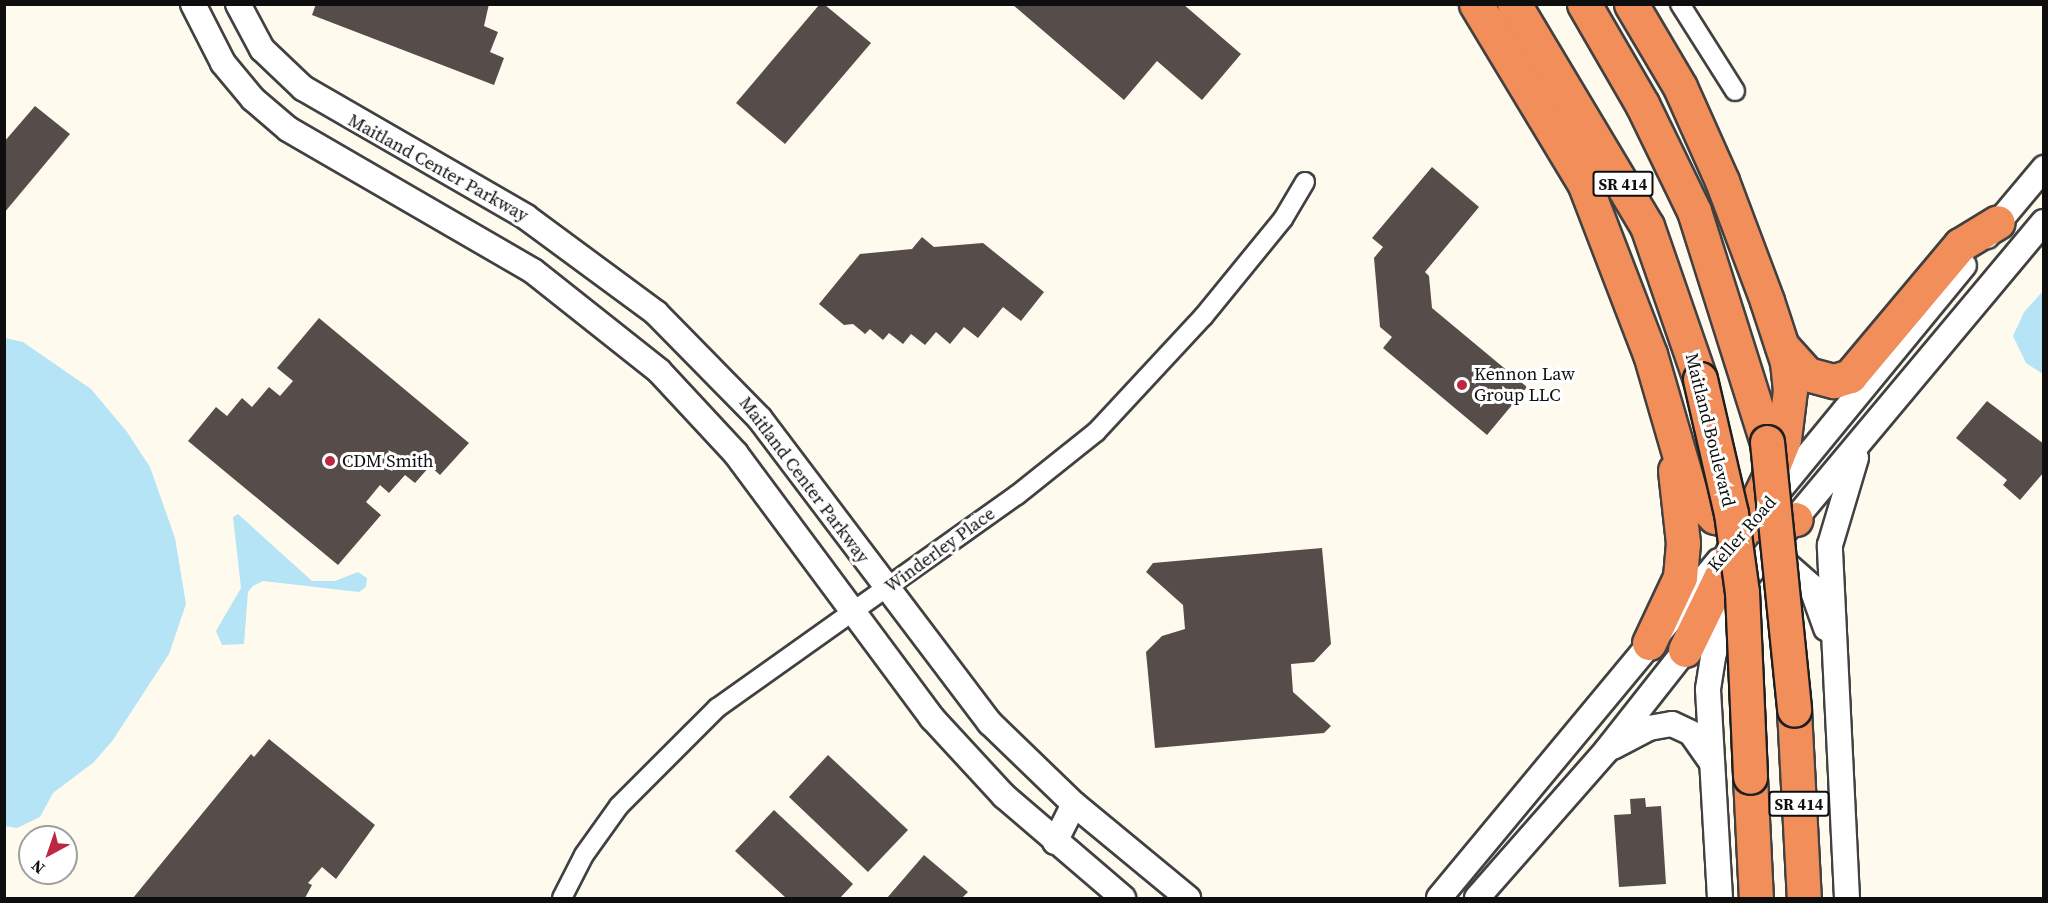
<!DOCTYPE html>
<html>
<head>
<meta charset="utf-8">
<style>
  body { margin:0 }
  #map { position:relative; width:2048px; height:903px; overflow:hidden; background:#fffaee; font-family:"Source Serif 4",serif }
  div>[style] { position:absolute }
  .water>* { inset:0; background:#b4e4f5 }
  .building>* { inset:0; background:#564d4a }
  .roads { filter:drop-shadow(2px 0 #414141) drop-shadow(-2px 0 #414141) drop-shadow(0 2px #414141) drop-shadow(0 -2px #414141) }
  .minor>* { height:18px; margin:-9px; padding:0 9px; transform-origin:9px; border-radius:9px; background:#fff }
  .tertiary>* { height:24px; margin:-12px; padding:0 12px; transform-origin:12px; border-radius:12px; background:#fff }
  .motorway>* { height:33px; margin:-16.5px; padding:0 16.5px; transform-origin:16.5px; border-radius:16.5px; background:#f18e5a }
  .bridges { filter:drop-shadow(2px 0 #1f1f1f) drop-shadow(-2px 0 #1f1f1f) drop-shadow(0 2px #1f1f1f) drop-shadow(0 -2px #1f1f1f) }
  .motorway-bridge>* { height:33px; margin:-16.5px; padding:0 16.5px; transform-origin:16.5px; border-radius:16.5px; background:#f18e5a }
  .dots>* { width:16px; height:16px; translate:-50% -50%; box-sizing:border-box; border:3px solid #fff; border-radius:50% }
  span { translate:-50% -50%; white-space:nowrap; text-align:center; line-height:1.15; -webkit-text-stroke:6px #fff; paint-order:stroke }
  .shield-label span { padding:2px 4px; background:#fff; border:2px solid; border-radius:4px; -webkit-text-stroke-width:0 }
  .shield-label { font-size:16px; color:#0e0e0e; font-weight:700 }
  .street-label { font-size:18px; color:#0e0e0e }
  .poi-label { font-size:18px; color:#0e0e0e }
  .left { translate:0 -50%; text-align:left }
  .frame { position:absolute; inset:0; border:6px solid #0e0e0e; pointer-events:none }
  .north { position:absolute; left:18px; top:825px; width:60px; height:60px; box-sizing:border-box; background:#fff; border:2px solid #9f9f9f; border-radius:50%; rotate:220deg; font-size:16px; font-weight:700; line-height:24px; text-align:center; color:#0e0e0e }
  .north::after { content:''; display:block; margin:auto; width:21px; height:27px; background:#bb283f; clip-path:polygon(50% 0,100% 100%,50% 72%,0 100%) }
</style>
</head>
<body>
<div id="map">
  <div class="water">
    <div style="clip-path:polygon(2043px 291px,2044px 291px,2043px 374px,2026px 363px,2013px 336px,2024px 312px)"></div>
    <div style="clip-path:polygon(5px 338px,23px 342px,91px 389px,127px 432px,150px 467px,175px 538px,186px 604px,169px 654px,113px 740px,94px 762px,53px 793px,40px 817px,17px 828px,4px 826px)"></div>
    <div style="clip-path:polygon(238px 514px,312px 581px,335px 581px,358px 572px,367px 578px,366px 587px,359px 592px,263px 581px,253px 586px,248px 592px,244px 644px,222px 645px,216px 631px,241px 588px,233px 517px)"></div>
  </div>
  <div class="building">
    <div style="clip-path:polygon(316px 4px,489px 4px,484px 26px,498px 32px,490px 52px,504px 58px,494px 85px,312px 15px)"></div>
    <div style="clip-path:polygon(1012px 4px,1183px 4px,1241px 54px,1202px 100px,1157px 61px,1124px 100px)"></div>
    <div style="clip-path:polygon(819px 5px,825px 5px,871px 43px,785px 144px,736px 103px)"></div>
    <div style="clip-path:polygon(35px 106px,70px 134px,4px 213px,4px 142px)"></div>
    <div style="clip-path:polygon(1432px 167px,1479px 207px,1425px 272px,1429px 276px,1432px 308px,1527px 387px,1487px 435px,1383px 348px,1392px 337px,1380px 327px,1374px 258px,1383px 247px,1372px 238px)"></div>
    <div style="clip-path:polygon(922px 237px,934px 247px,983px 243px,1044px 292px,1021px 321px,1003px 307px,978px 338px,964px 327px,950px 344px,936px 332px,925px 345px,911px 334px,903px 344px,889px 333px,883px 340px,870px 329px,865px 334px,853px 324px,844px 325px,819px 304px,860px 254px,912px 249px)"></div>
    <div style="clip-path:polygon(319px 318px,469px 443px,440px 475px,430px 466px,415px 483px,405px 475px,389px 493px,380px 485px,366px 502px,381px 515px,338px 565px,188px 441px,216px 407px,227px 416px,242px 398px,252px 407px,269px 387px,280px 396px,293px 381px,277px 368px)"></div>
    <div style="clip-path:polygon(1987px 401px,2044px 444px,2044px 472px,2020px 500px,2003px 485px,2007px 480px,1956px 438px)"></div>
    <div style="clip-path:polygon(1322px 548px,1331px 644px,1314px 662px,1291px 664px,1293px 692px,1331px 726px,1324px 733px,1155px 748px,1146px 652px,1162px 636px,1185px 629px,1183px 605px,1146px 572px,1153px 563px)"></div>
    <div style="clip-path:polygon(269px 739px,375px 825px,336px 879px,322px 867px,308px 883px,312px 885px,305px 898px,133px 898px,251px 754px,254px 757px)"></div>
    <div style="clip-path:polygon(828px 755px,908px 830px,868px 872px,789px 797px)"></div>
    <div style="clip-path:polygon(1645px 798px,1646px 807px,1661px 806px,1666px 884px,1619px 887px,1614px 815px,1631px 814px,1630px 799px)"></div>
    <div style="clip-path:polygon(774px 810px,853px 884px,840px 898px,786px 898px,735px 851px)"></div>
    <div style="clip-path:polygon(924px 855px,968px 892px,962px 898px,887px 898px)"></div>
  </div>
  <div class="roads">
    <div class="minor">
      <div style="left:1680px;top:4px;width:103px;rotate:57.7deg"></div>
      <div style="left:562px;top:898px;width:48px;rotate:-62.9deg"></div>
      <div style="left:584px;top:855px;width:60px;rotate:-54.5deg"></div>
      <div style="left:619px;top:806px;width:139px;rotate:-45deg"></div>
      <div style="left:717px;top:708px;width:368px;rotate:-35.4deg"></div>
      <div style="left:1017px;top:495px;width:101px;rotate:-38.6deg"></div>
      <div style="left:1096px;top:432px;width:157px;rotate:-47.1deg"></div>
      <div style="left:1203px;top:317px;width:127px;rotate:-50.8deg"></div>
      <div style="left:1283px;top:219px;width:43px;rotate:-59.3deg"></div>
    </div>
    <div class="tertiary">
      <div style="left:193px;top:4px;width:66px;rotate:63deg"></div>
      <div style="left:223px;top:63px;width:47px;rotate:50.2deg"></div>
      <div style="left:253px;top:99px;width:46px;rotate:40.6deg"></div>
      <div style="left:288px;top:129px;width:283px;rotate:30.1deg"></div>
      <div style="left:533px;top:271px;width:161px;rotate:38.4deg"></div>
      <div style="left:659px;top:371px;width:113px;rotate:47.1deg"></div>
      <div style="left:736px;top:454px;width:329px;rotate:53.4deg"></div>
      <div style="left:932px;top:718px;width:106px;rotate:47.3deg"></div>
      <div style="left:1004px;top:796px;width:157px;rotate:40.6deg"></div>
      <div style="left:238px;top:4px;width:51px;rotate:61.9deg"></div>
      <div style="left:262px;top:49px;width:57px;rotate:43.6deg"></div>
      <div style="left:303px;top:88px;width:258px;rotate:30deg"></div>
      <div style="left:526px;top:217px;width:162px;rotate:36.4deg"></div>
      <div style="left:656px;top:313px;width:148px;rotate:45.5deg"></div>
      <div style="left:760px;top:419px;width:381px;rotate:52.9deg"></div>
      <div style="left:990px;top:723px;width:117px;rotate:44deg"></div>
      <div style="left:1074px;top:804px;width:148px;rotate:39.5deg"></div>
      <div style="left:1987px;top:236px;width:89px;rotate:-50deg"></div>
      <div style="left:1767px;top:505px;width:310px;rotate:-50.6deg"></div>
      <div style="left:1770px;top:550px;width:55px;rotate:41.3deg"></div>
      <div style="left:1811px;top:586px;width:45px;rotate:70.3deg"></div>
      <div style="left:1735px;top:591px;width:481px;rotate:-50.1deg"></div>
      <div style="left:1613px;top:747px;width:41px;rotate:-27.8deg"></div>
      <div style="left:1649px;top:728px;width:23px;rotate:-10deg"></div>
      <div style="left:1672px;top:724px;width:21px;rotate:25deg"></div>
      <div style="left:1691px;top:733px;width:35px;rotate:55deg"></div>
      <div style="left:1055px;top:842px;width:42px;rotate:-63.4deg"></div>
      <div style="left:1439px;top:898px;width:438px;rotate:-50.3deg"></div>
      <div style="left:1477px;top:898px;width:196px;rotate:-48.7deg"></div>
      <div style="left:1606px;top:751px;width:144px;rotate:-51.8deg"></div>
      <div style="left:1720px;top:898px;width:209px;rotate:-93.3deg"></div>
      <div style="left:1708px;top:689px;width:33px;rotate:-81deg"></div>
      <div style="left:1713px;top:656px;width:75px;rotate:-71.3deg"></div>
      <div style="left:1847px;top:898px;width:353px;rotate:-92.8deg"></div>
      <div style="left:1830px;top:545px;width:91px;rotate:-73.4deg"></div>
    </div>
    <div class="motorway">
      <div style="left:1476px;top:4px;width:211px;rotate:58.9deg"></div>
      <div style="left:1585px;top:185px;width:181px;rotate:69deg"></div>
      <div style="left:1650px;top:354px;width:144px;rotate:73.8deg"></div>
      <div style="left:1690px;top:492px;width:35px;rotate:45deg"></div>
      <div style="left:1715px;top:517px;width:36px;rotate:13deg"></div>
      <div style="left:1750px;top:525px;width:46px;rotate:-7.4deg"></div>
      <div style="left:1514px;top:4px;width:259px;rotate:59.1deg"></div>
      <div style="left:1647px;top:226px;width:162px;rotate:70.9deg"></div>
      <div style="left:1584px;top:4px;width:116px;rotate:59.9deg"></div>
      <div style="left:1642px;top:104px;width:119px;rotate:64.1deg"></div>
      <div style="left:1694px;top:211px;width:242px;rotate:72.5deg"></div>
      <div style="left:1631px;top:4px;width:96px;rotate:59.4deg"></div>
      <div style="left:1680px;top:87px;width:103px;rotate:65.9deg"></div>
      <div style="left:1722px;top:181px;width:128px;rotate:69.4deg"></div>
      <div style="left:1767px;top:301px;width:64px;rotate:71.8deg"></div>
      <div style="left:1787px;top:362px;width:28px;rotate:84deg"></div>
      <div style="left:1790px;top:390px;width:49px;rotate:97deg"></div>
      <div style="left:1784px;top:439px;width:43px;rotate:111.8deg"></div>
      <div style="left:1768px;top:479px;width:190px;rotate:115.9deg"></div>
      <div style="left:1782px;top:346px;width:38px;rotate:48deg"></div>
      <div style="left:1807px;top:374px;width:28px;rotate:15deg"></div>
      <div style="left:1834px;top:381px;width:17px;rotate:-17deg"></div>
      <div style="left:1850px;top:376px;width:171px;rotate:-50deg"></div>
      <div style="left:1960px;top:245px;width:44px;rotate:-31.2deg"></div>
      <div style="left:1649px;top:643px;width:73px;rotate:-64.8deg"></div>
      <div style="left:1680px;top:577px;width:34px;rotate:-85deg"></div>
      <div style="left:1683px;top:543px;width:73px;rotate:-96.3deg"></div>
      <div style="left:1794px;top:710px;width:188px;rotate:87deg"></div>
      <div style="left:1750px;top:777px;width:121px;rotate:87.2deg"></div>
    </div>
  </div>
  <div class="bridges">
    <div class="motorway-bridge">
      <div style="left:1700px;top:379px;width:138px;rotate:77deg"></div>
      <div style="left:1731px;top:513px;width:80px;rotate:82.1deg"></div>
      <div style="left:1742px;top:592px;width:185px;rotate:87.5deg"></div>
      <div style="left:1767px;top:442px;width:269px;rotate:84.2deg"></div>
    </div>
  </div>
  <div class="dots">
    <div style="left:1462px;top:385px;background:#bb283f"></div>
    <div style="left:330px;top:461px;background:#bb283f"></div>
  </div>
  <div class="shield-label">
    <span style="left:1623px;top:184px">SR 414</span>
    <span style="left:1799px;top:804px">SR 414</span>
  </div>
  <div class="street-label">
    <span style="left:438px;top:168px;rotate:29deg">Maitland Center Parkway</span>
    <span style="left:1710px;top:430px;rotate:76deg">Maitland Boulevard</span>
    <span style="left:804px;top:480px;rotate:53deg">Maitland Center Parkway</span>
    <span style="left:1742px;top:534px;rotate:-49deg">Keller Road</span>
    <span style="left:940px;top:550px;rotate:-36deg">Winderley Place</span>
  </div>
  <div class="poi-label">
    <span class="left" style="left:1474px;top:385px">Kennon Law<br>Group LLC</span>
    <span class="left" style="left:342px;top:461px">CDM Smith</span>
  </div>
  <div class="frame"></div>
  <div class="north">N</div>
</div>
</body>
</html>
